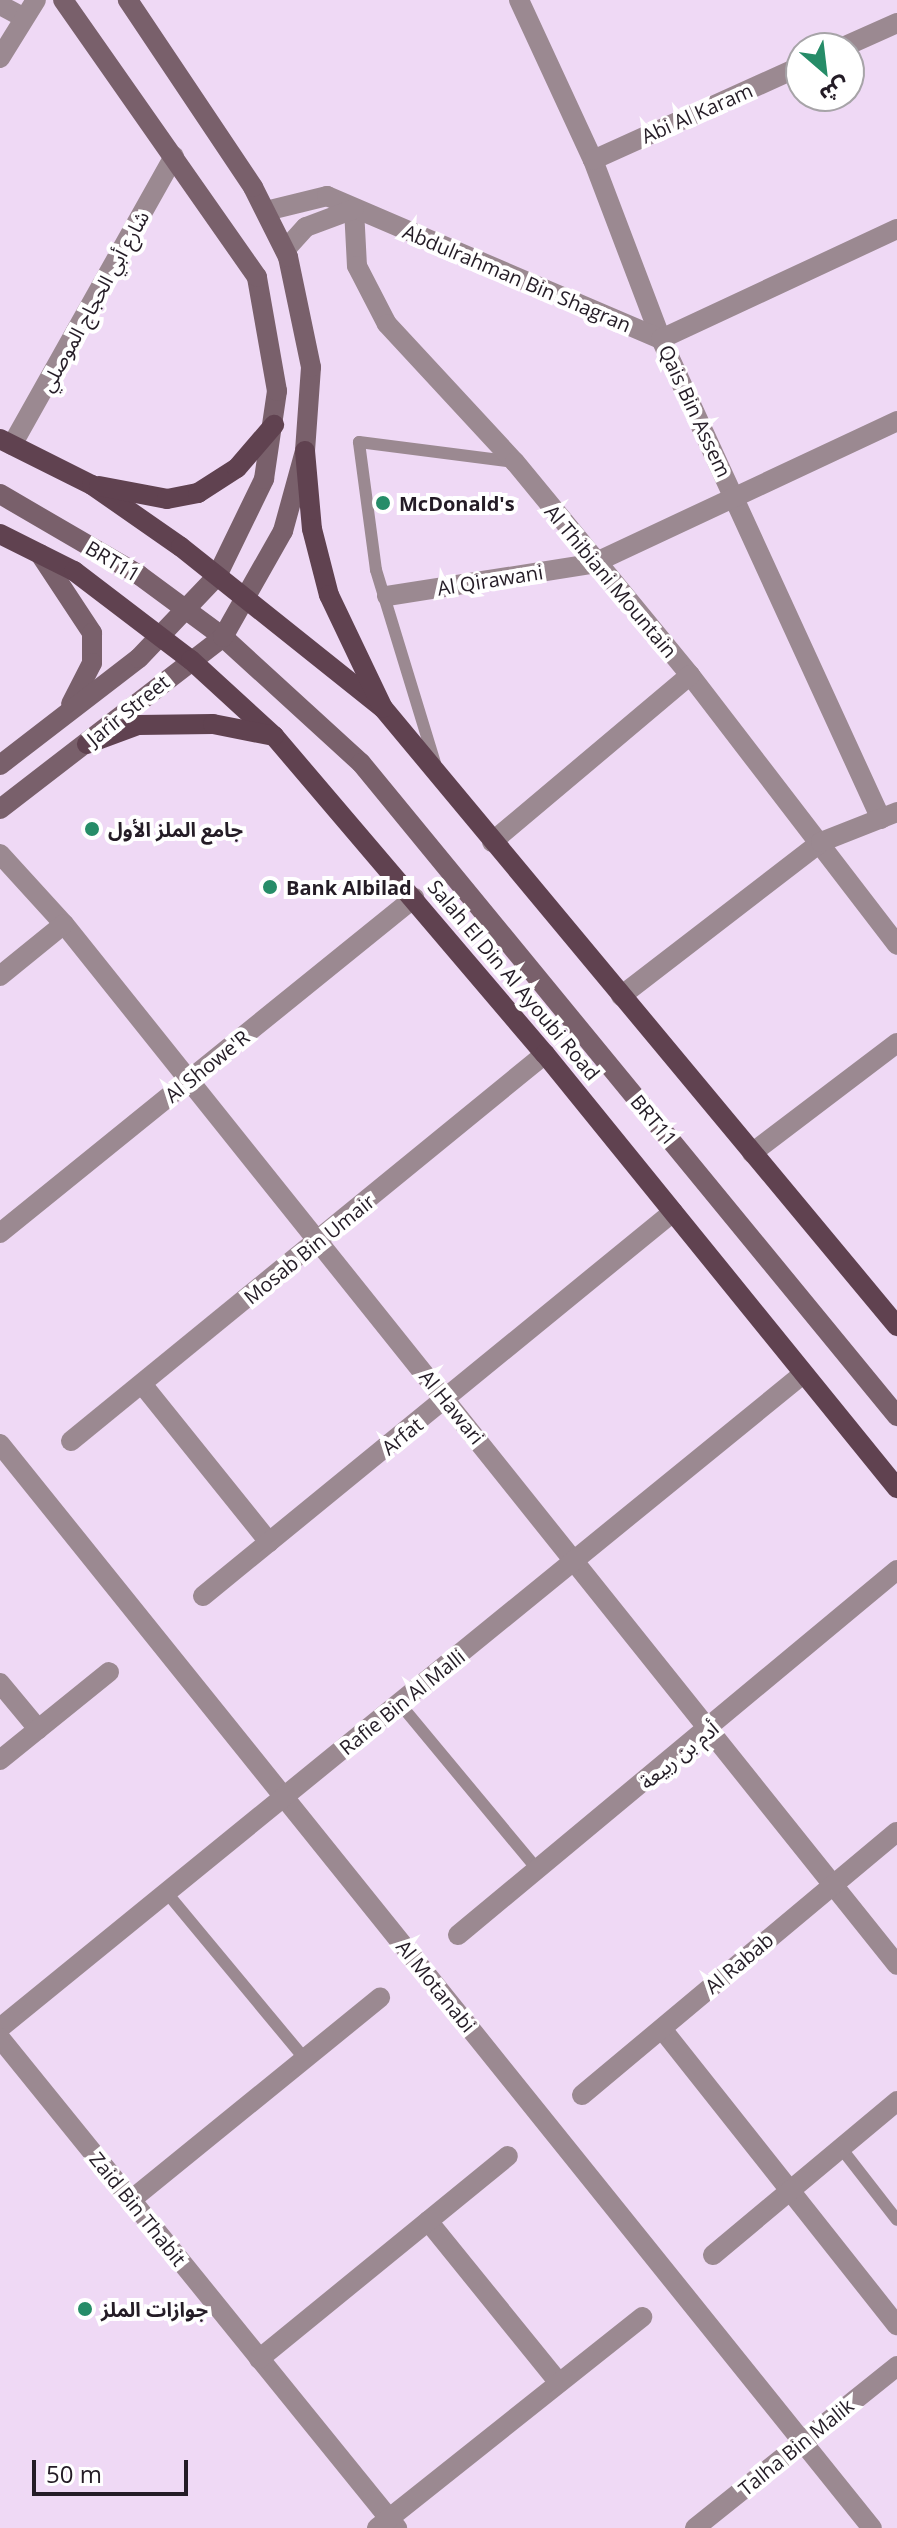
<!DOCTYPE html>
<html>
<head>
<meta charset="utf-8">
<style>
  body { margin:0 }
  #map { position:relative; width:897px; height:2528px; overflow:hidden; background:#efd9f5; font-family:"Open Sans","Noto Sans Arabic",sans-serif }
  div>[style] { position:absolute }
  .service>* { height:12px; margin:-6px; padding:0 6px; transform-origin:6px; border-radius:6px; background:#9b8991 }
  .minor>* { height:20px; margin:-10px; padding:0 10px; transform-origin:10px; border-radius:10px; background:#9b8991 }
  .secondary>* { height:20px; margin:-10px; padding:0 10px; transform-origin:10px; border-radius:10px; background:#79606b }
  .primary>* { height:20px; margin:-10px; padding:0 10px; transform-origin:10px; border-radius:10px; background:#604250 }
  .dots>* { width:22px; height:22px; translate:-50% -50%; box-sizing:border-box; border:4px solid #fff; border-radius:50% }
  span { translate:-50% -50%; white-space:nowrap; text-align:center; line-height:1.15; -webkit-text-stroke:8px #fff; paint-order:stroke }
  .street-label { font-size:20px; color:#241c26 }
  .poi-label { font-size:20px; color:#241c26; font-weight:700 }
  .left { translate:0 -50%; text-align:left }
  .north { position:absolute; left:785px; top:32px; width:80px; height:80px; box-sizing:border-box; background:#fff; border:2px solid #a7a4a8; border-radius:50%; rotate:152deg; font-size:22px; font-weight:700; line-height:32px; text-align:center; color:#241c26 }
  .north::after { content:''; display:block; margin:auto; width:28px; height:36px; background:#268c68; clip-path:polygon(50% 0,100% 100%,50% 72%,0 100%) }
  .scale { position:absolute; left:32px; top:2460px; width:156px; height:36px; box-sizing:border-box; border:4px solid #241c26; border-top:0; padding-left:10px; font-size:24px; line-height:28px; white-space:nowrap; color:#241c26; -webkit-text-stroke:6px #fff; paint-order:stroke }
</style>
</head>
<body>
<div id="map">
  <div class="service">
    <div style="left:435px;top:763px;width:202px;rotate:-107deg"></div>
    <div style="left:376px;top:570px;width:129px;rotate:-97.6deg"></div>
    <div style="left:359px;top:442px;width:157px;rotate:7.3deg"></div>
    <div style="left:400px;top:1704px;width:216px;rotate:50.3deg"></div>
    <div style="left:167px;top:1893px;width:216px;rotate:50.3deg"></div>
    <div style="left:841px;top:2148px;width:91px;rotate:52.1deg"></div>
  </div>
  <div class="minor">
    <div style="left:519px;top:0;width:176px;rotate:65.2deg"></div>
    <div style="left:593px;top:160px;width:191px;rotate:69.2deg"></div>
    <div style="left:661px;top:339px;width:528px;rotate:65.38deg"></div>
    <div style="left:0;top:5px;width:27px;rotate:28deg"></div>
    <div style="left:841px;top:48px;width:61px;rotate:-24.1deg"></div>
    <div style="left:0;top:58px;width:68px;rotate:-58.2deg"></div>
    <div style="left:593px;top:160px;width:228px;rotate:-24.3deg"></div>
    <div style="left:354px;top:209px;width:57px;rotate:87deg"></div>
    <div style="left:357px;top:266px;width:65px;rotate:62.7deg"></div>
    <div style="left:387px;top:324px;width:188px;rotate:47.2deg"></div>
    <div style="left:515px;top:462px;width:276px;rotate:50.6deg"></div>
    <div style="left:690px;top:675px;width:340px;rotate:52.5deg"></div>
    <div style="left:266px;top:211px;width:63px;rotate:-13.8deg"></div>
    <div style="left:327px;top:196px;width:363px;rotate:23.2deg"></div>
    <div style="left:661px;top:339px;width:260px;rotate:-25deg"></div>
    <div style="left:285px;top:250px;width:31px;rotate:-48deg"></div>
    <div style="left:306px;top:227px;width:51px;rotate:-20.6deg"></div>
    <div style="left:12px;top:445px;width:331px;rotate:-60.7deg"></div>
    <div style="left:387px;top:596px;width:207px;rotate:-8.9deg"></div>
    <div style="left:592px;top:564px;width:337px;rotate:-25.1deg"></div>
    <div style="left:492px;top:842px;width:259px;rotate:-40.1deg"></div>
    <div style="left:0;top:854px;width:95px;rotate:47.6deg"></div>
    <div style="left:64px;top:924px;width:1333px;rotate:51.33deg"></div>
    <div style="left:0;top:976px;width:82px;rotate:-39.1deg"></div>
    <div style="left:621px;top:996px;width:252px;rotate:-37.6deg"></div>
    <div style="left:821px;top:842px;width:82px;rotate:-21.5deg"></div>
    <div style="left:752px;top:1153px;width:182px;rotate:-37.2deg"></div>
    <div style="left:0;top:1233px;width:533px;rotate:-38.98deg"></div>
    <div style="left:142px;top:1384px;width:203px;rotate:51.2deg"></div>
    <div style="left:71px;top:1441px;width:612px;rotate:-39.23deg"></div>
    <div style="left:0;top:1444px;width:1391px;rotate:51.19deg"></div>
    <div style="left:203px;top:1596px;width:607px;rotate:-39.25deg"></div>
    <div style="left:0;top:1683px;width:60px;rotate:50.4deg"></div>
    <div style="left:0;top:1760px;width:140px;rotate:-38.9deg"></div>
    <div style="left:458px;top:1935px;width:571px;rotate:-39.74deg"></div>
    <div style="left:0;top:2028px;width:1036px;rotate:-39.16deg"></div>
    <div style="left:662px;top:2029px;width:378px;rotate:51.6deg"></div>
    <div style="left:0;top:2038px;width:631px;rotate:50.99deg"></div>
    <div style="left:582px;top:2095px;width:410px;rotate:-39.9deg"></div>
    <div style="left:131px;top:2200px;width:321px;rotate:-39.1deg"></div>
    <div style="left:428px;top:2221px;width:208px;rotate:51deg"></div>
    <div style="left:713px;top:2255px;width:240px;rotate:-39.9deg"></div>
    <div style="left:259px;top:2359px;width:321px;rotate:-39.2deg"></div>
    <div style="left:377px;top:2528px;width:339px;rotate:-38.5deg"></div>
    <div style="left:695px;top:2528px;width:259px;rotate:-38.7deg"></div>
  </div>
  <div class="secondary">
    <div style="left:0;top:494px;width:161px;rotate:30.2deg"></div>
    <div style="left:139px;top:575px;width:104px;rotate:36.4deg"></div>
    <div style="left:223px;top:637px;width:187px;rotate:42.4deg"></div>
    <div style="left:361px;top:763px;width:845px;rotate:50.62deg"></div>
    <div style="left:40px;top:554px;width:95px;rotate:56.6deg"></div>
    <div style="left:92px;top:633px;width:30px;rotate:90deg"></div>
    <div style="left:92px;top:663px;width:46px;rotate:117.1deg"></div>
    <div style="left:0;top:765px;width:175px;rotate:-37.6deg"></div>
    <div style="left:139px;top:658px;width:113px;rotate:-46.4deg"></div>
    <div style="left:217px;top:576px;width:108px;rotate:-64.1deg"></div>
    <div style="left:264px;top:479px;width:89px;rotate:-81.6deg"></div>
    <div style="left:277px;top:391px;width:116px;rotate:-100deg"></div>
    <div style="left:257px;top:277px;width:338px;rotate:-125deg"></div>
    <div style="left:0;top:809px;width:282px;rotate:-37.6deg"></div>
    <div style="left:223px;top:637px;width:122px;rotate:-60.5deg"></div>
    <div style="left:283px;top:531px;width:83px;rotate:-74.6deg"></div>
    <div style="left:305px;top:451px;width:84px;rotate:-85.9deg"></div>
    <div style="left:311px;top:367px;width:112px;rotate:-101.8deg"></div>
    <div style="left:288px;top:257px;width:78px;rotate:-116.6deg"></div>
    <div style="left:253px;top:187px;width:225px;rotate:-123.8deg"></div>
  </div>
  <div class="primary">
    <div style="left:0;top:439px;width:103px;rotate:26.6deg"></div>
    <div style="left:92px;top:485px;width:108px;rotate:34.9deg"></div>
    <div style="left:181px;top:547px;width:258px;rotate:38.6deg"></div>
    <div style="left:383px;top:708px;width:804px;rotate:50.25deg"></div>
    <div style="left:305px;top:451px;width:78px;rotate:84.9deg"></div>
    <div style="left:312px;top:529px;width:68px;rotate:75.6deg"></div>
    <div style="left:329px;top:595px;width:125px;rotate:64.5deg"></div>
    <div style="left:99px;top:486px;width:69px;rotate:10.8deg"></div>
    <div style="left:167px;top:499px;width:32px;rotate:-11deg"></div>
    <div style="left:198px;top:493px;width:46px;rotate:-32.7deg"></div>
    <div style="left:237px;top:468px;width:57px;rotate:-49.3deg"></div>
    <div style="left:0;top:534px;width:83px;rotate:26.6deg"></div>
    <div style="left:74px;top:571px;width:147px;rotate:37.3deg"></div>
    <div style="left:191px;top:660px;width:113px;rotate:42.5deg"></div>
    <div style="left:274px;top:736px;width:418px;rotate:49.6deg"></div>
    <div style="left:545px;top:1054px;width:559px;rotate:50.96deg"></div>
    <div style="left:87px;top:744px;width:54px;rotate:-20.4deg"></div>
    <div style="left:138px;top:725px;width:75px;rotate:-0.8deg"></div>
    <div style="left:213px;top:724px;width:62px;rotate:11.1deg"></div>
  </div>
  <div class="dots">
    <div style="left:383px;top:503px;background:#268c68"></div>
    <div style="left:92px;top:829px;background:#268c68"></div>
    <div style="left:270px;top:887px;background:#268c68"></div>
    <div style="left:85px;top:2309px;background:#268c68"></div>
  </div>
  <div class="street-label">
    <span style="left:697px;top:113px;rotate:-24deg">Abi Al Karam</span>
    <span style="left:517px;top:278px;rotate:23deg">Abdulrahman Bin Shagran</span>
    <span style="left:94px;top:301px;rotate:-61deg">شارع أبي الحجاج الموصلي</span>
    <span style="left:695px;top:411px;rotate:65deg">Qais Bin Assem</span>
    <span style="left:113px;top:561px;rotate:31deg">BRT11</span>
    <span style="left:490px;top:580px;rotate:-9deg">Al Qirawani</span>
    <span style="left:611px;top:581px;rotate:50deg">Al Thibiani Mountain</span>
    <span style="left:128px;top:710px;rotate:-39deg">Jarir Street</span>
    <span style="left:514px;top:980px;rotate:50deg">Salah El Din Al Ayoubi Road</span>
    <span style="left:207px;top:1066px;rotate:-39deg">Al Showe'R</span>
    <span style="left:654px;top:1120px;rotate:50deg">BRT11</span>
    <span style="left:309px;top:1249px;rotate:-39deg">Mosab Bin Umair</span>
    <span style="left:452px;top:1407px;rotate:51deg">Al Hawari</span>
    <span style="left:402px;top:1436px;rotate:-39deg">Arfat</span>
    <span style="left:402px;top:1702px;rotate:-39deg">Rafie Bin Al Malli</span>
    <span style="left:679px;top:1755px;rotate:-39deg">أدم بن ربيعة</span>
    <span style="left:739px;top:1963px;rotate:-40deg">Al Rabab</span>
    <span style="left:436px;top:1986px;rotate:51deg">Al Motanabi</span>
    <span style="left:138px;top:2209px;rotate:51deg">Zaid Bin Thabit</span>
    <span style="left:796px;top:2447px;rotate:-39deg">Talha Bin Malik</span>
  </div>
  <div class="poi-label">
    <span class="left" style="left:399px;top:503px">McDonald's</span>
    <span class="left" style="left:108px;top:829px">جامع الملز الأول</span>
    <span class="left" style="left:286px;top:887px">Bank Albilad</span>
    <span class="left" style="left:101px;top:2309px">جوازات الملز</span>
  </div>
  <div class="north">ش</div>
  <div class="scale">50 m</div>
</div>
</body>
</html>
